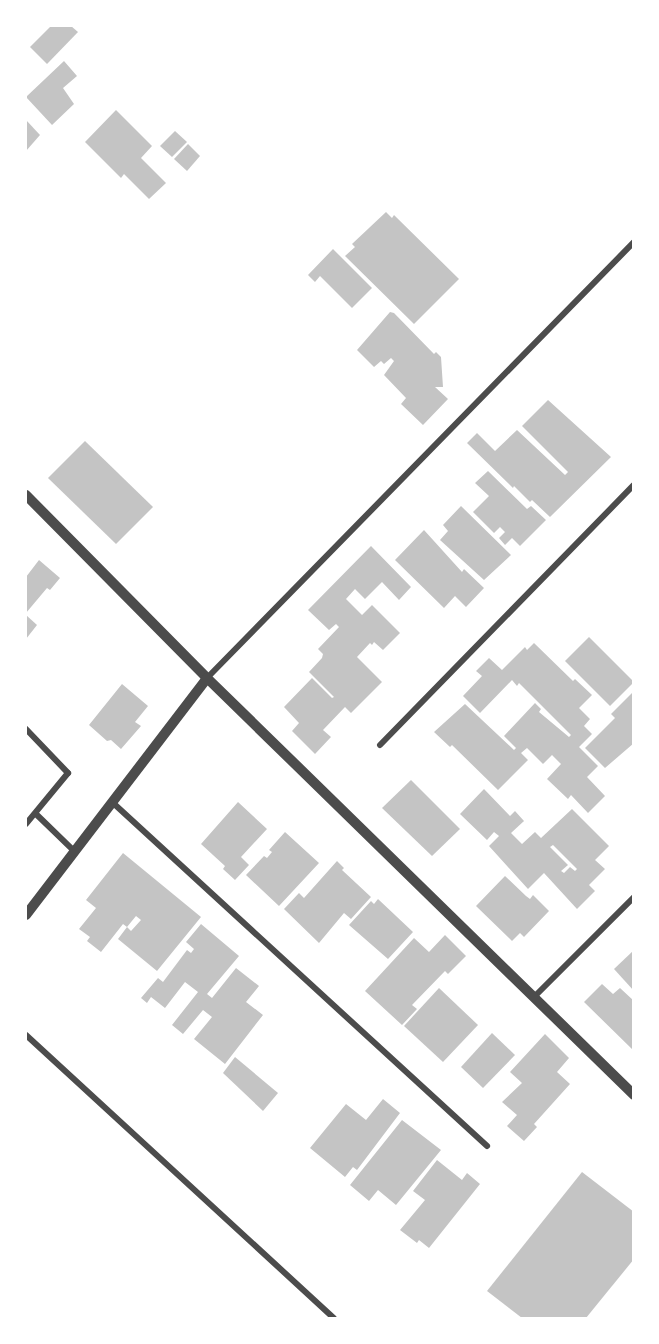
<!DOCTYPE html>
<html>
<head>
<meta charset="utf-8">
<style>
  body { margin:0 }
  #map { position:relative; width:659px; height:1344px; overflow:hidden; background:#fff; font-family:"PT Sans Narrow",sans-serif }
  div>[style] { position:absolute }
  .building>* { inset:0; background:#c4c4c4 }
  .minor>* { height:6px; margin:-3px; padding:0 3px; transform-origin:3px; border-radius:3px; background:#4c4c4c }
  .tertiary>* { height:10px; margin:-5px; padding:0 5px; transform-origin:5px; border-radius:5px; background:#4c4c4c }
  span { translate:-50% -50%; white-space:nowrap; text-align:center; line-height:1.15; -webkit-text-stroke:6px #fff; paint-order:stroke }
  .frame { position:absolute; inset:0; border:27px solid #fff; pointer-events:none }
</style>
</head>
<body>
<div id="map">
  <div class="building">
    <div style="clip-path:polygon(51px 26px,71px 26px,78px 32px,47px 64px,30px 47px)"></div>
    <div style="clip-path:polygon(64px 61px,77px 76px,63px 88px,74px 104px,52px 125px,26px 97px)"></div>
    <div style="clip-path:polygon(116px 110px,152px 146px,141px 158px,166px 183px,149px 199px,124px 174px,121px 178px,85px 142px)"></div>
    <div style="clip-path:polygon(26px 120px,40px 135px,26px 151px)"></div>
    <div style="clip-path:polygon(175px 131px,187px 142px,172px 157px,160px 146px)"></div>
    <div style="clip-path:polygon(188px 144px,200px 156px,187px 171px,174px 159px)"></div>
    <div style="clip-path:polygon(386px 212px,392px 218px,394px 215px,459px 279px,414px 324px,345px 256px,355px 247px,352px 244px)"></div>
    <div style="clip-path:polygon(333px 249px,372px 288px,352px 308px,320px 276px,315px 282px,308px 275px)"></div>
    <div style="clip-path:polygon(390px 312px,394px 313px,434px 354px,436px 352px,441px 357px,443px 387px,435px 387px,448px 399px,423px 425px,401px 404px,406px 398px,384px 375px,394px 361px,391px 358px,384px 364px,381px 361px,374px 367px,357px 350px)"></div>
    <div style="clip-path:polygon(548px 400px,611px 457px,550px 517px,532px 500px,530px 502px,514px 486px,513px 488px,467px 443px,477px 433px,495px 451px,517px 430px,565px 475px,568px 472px,522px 426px)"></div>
    <div style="clip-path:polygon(85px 441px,153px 507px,116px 544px,48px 478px)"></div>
    <div style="clip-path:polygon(488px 471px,527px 509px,531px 506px,546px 520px,520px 546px,512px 538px,505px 545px,499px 538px,505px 532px,500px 527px,494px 533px,473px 512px,489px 496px,475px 483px)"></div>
    <div style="clip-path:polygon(461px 506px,511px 555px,484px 580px,440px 540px,448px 531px,443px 525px)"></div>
    <div style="clip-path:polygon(424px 530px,462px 572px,464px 569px,484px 588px,466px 607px,455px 596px,444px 608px,395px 560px)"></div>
    <div style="clip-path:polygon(371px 546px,411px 587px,399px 600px,382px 582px,365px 599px,355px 589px,346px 599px,362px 615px,372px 605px,400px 633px,383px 650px,374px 642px,372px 645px,370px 643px,357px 657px,382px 682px,351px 713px,345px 707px,323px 730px,331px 737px,315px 754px,292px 731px,299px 723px,284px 707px,312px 678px,332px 698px,334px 697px,309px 672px,322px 658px,323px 654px,318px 649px,339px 627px,336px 624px,329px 630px,308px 610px)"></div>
    <div style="clip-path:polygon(39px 560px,60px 578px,50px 590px,47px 588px,26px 613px,26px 577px)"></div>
    <div style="clip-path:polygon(26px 615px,37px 625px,26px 639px)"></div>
    <div style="clip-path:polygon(589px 637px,634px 682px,610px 706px,565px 661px)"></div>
    <div style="clip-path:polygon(534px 643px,573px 681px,575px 679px,592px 695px,579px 708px,590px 719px,584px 726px,592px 734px,579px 747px,598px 766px,587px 777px,605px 796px,588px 813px,571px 795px,568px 799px,547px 779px,561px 764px,552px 755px,543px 764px,527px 748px,521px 753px,528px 760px,498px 790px,452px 745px,450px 747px,434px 732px,465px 704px,514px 750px,516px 748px,504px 736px,535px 703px,541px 709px,539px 712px,569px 737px,571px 735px,519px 683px,517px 686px,512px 680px,480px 713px,463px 696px,482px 676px,476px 671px,489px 658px,502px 670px,525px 647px,527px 650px)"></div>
    <div style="clip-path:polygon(122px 684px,148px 706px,135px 722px,141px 726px,121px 749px,111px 740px,107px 741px,89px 725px)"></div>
    <div style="clip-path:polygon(634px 691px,634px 743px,605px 768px,585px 748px,615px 718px,611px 714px)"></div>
    <div style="clip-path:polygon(411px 780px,460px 829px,432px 856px,382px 808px)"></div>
    <div style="clip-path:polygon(evenodd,484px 789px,510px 816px,515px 811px,524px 821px,511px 833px,522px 844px,535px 832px,541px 838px,572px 809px,609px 846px,595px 860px,605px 869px,589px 885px,595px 891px,577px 909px,544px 873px,528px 889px,489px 846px,499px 836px,494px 832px,487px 840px,460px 814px,484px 789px,553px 845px,577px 869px,575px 871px,570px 867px,564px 873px,561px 871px,568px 865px,550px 847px,553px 845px)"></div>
    <div style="clip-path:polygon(238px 802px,267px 829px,241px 857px,249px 865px,235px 880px,223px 869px,225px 866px,201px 844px)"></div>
    <div style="clip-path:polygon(285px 832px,319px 863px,279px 906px,246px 875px,264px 856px,267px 858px,272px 852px,269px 850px)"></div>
    <div style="clip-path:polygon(123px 853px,201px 917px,157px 971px,118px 939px,127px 927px,131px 931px,141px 920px,136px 916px,127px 927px,123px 924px,101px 952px,87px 941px,90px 937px,79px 929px,96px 908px,86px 900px)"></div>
    <div style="clip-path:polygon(337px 861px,344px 868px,342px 870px,371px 897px,351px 919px,344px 913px,319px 943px,284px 909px,299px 893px,304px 898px)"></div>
    <div style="clip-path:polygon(505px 876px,526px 896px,530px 899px,533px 895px,549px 911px,524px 937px,520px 933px,512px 941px,476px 906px)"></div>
    <div style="clip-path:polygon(378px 899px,413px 932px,388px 959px,349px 925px,371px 901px,374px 904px)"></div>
    <div style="clip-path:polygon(201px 924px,239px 956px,207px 994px,212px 998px,236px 968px,259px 986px,246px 1002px,263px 1015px,225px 1064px,194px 1039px,212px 1017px,203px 1010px,183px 1034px,172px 1025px,198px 992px,185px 982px,165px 1008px,151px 997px,147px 1003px,141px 998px,158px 978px,163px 982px,187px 950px,191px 953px,194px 949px,186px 942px)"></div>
    <div style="clip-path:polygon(445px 935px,466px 956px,448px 974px,445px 971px,412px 1005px,417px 1009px,402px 1025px,365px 991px,414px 938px,429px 952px)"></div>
    <div style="clip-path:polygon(634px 950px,634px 991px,614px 969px)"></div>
    <div style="clip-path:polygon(602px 984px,613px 994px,620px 988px,634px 1001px,634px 1051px,584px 1002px)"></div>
    <div style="clip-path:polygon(439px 988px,478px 1025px,443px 1062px,404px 1026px)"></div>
    <div style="clip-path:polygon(492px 1033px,515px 1055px,483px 1088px,461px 1067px)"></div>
    <div style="clip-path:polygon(545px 1034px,569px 1058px,557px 1072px,570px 1084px,534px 1124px,537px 1127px,524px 1141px,507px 1126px,517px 1115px,502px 1102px,522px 1083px,510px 1072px)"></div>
    <div style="clip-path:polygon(235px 1057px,278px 1093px,263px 1111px,223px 1073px)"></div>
    <div style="clip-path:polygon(383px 1099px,400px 1113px,357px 1170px,353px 1167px,345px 1177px,310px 1148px,346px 1104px,366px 1120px)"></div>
    <div style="clip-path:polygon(402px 1120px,441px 1150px,396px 1205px,378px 1190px,369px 1201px,350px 1185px)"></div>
    <div style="clip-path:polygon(437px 1160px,462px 1180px,467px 1173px,480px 1184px,429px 1248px,419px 1240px,417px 1243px,400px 1230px,425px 1200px,413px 1191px)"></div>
    <div style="clip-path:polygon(582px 1172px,634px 1212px,634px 1259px,586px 1318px,522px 1318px,487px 1291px)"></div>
  </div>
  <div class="minor">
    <div style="left:207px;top:678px;width:610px;rotate:-45.6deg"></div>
    <div style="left:26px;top:729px;width:61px;rotate:46.3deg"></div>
    <div style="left:68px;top:773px;width:66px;rotate:129.5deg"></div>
    <div style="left:380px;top:745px;width:363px;rotate:-45.7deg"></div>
    <div style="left:112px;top:802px;width:509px;rotate:42.53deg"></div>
    <div style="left:36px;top:814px;width:53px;rotate:44.2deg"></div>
    <div style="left:534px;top:997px;width:141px;rotate:-45deg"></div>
    <div style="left:26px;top:1035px;width:418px;rotate:42.6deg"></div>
  </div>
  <div class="tertiary">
    <div style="left:26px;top:495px;width:257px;rotate:45.3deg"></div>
    <div style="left:207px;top:678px;width:597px;rotate:44.32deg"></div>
    <div style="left:26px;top:915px;width:298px;rotate:-52.6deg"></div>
  </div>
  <div class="frame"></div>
</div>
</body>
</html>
